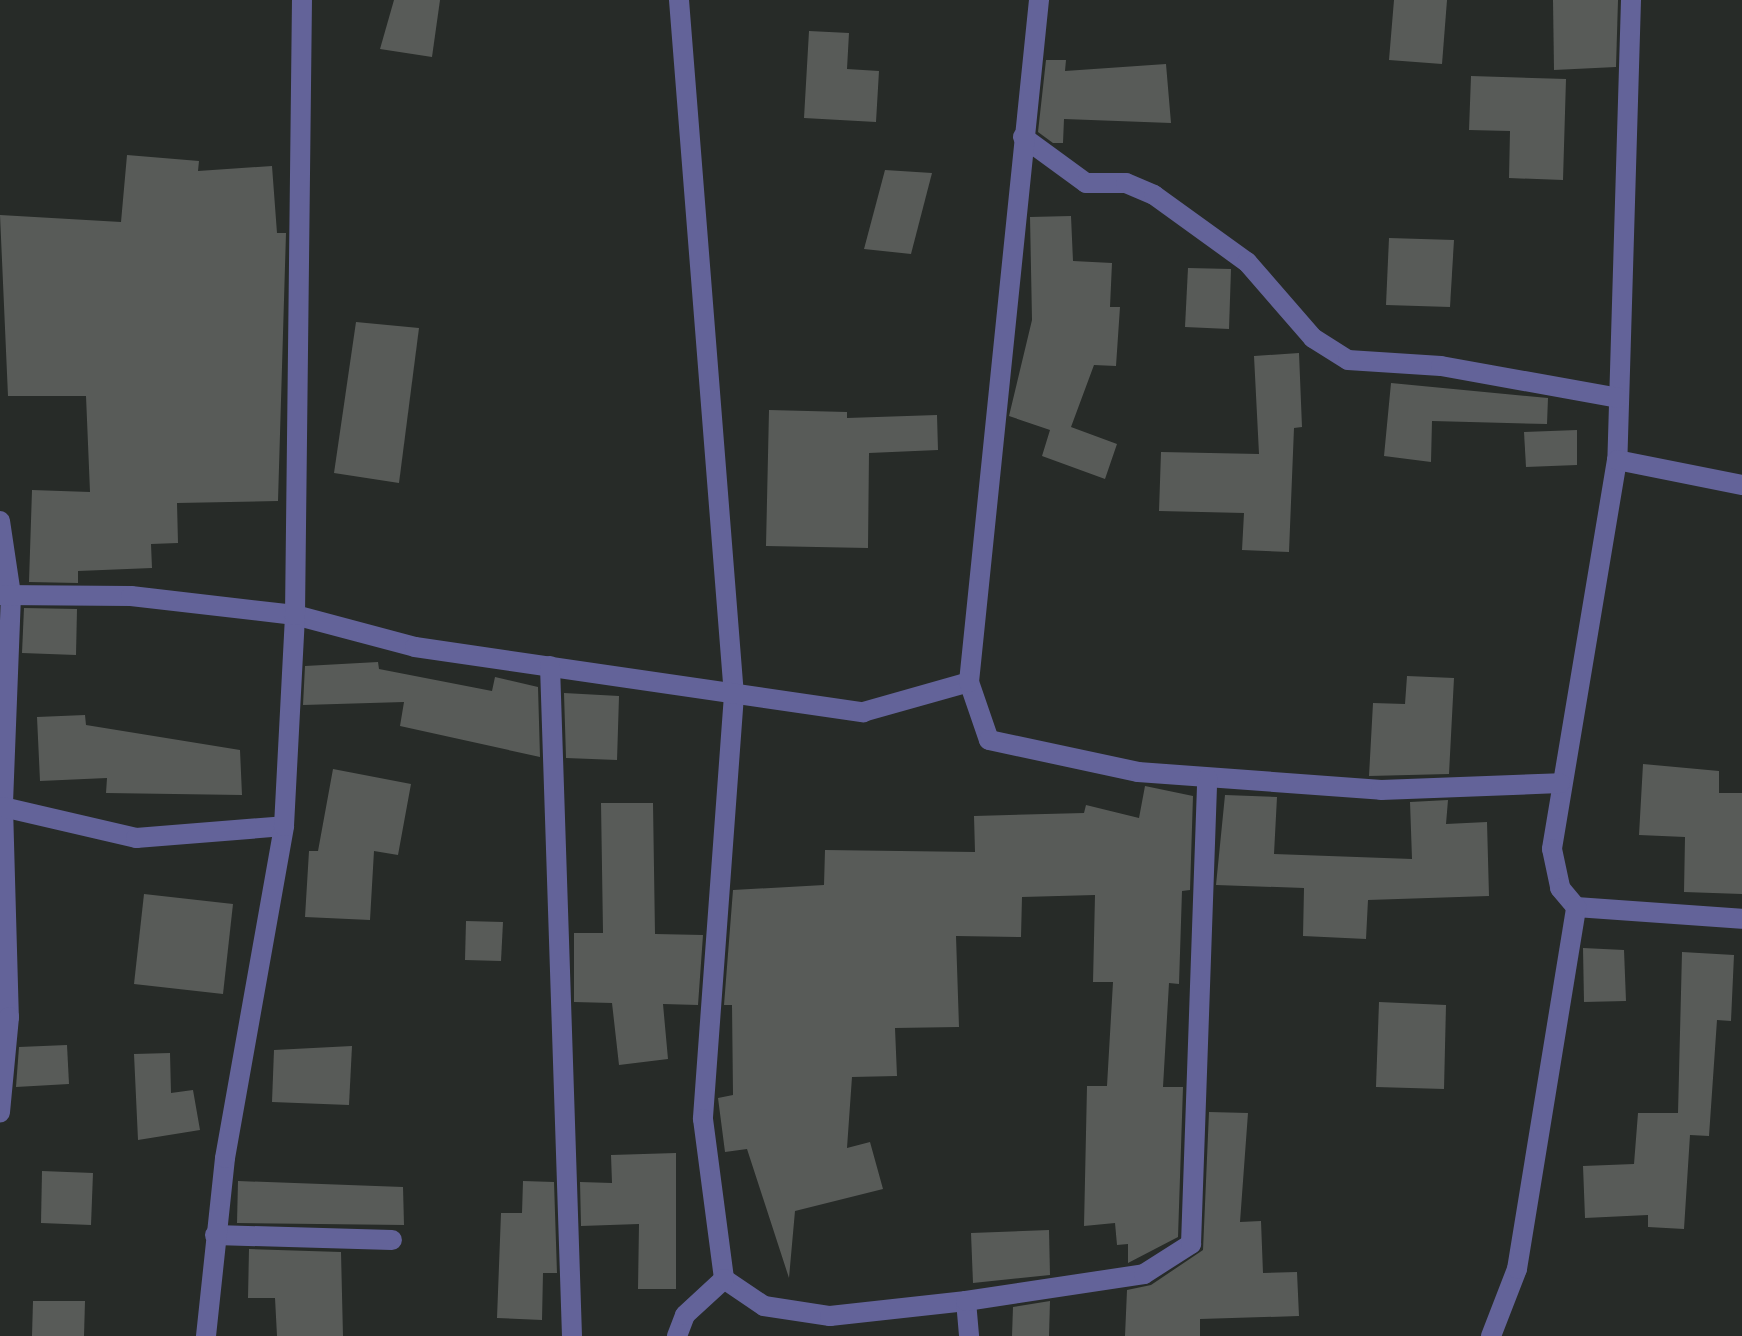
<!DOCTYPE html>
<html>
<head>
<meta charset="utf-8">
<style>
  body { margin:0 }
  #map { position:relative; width:1742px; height:1336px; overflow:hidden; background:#272b28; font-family:"Sofia Sans Condensed",sans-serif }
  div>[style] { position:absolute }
  .building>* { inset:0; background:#585b58 }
  .minor>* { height:20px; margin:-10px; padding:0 10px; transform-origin:10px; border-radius:10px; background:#636399 }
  span { translate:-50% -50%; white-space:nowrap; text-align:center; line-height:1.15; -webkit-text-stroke:6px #1e211e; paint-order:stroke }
</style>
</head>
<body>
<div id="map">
  <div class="building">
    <div style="clip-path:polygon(394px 0,440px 0,432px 57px,380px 49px)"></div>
    <div style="clip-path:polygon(1394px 0,1447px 0,1442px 64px,1389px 60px)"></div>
    <div style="clip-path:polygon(1553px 0,1618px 0,1616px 67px,1554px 70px)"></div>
    <div style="clip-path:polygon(809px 31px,849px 33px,847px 69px,879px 71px,876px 122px,804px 118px)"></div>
    <div style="clip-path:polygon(1046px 60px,1066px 60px,1065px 71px,1166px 64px,1171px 123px,1064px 119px,1063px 143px,1053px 143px,1038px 132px)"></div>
    <div style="clip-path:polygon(1471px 76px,1566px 79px,1563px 180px,1509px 178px,1510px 131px,1469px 130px)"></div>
    <div style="clip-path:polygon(127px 155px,199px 161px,198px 171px,272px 166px,277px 233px,286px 233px,278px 501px,177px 503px,178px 543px,151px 544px,152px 568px,78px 571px,78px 583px,29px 582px,32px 490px,90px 492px,86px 396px,8px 396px,0 215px,121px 222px)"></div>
    <div style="clip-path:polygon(885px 170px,932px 173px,911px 254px,864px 249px)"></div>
    <div style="clip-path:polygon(1071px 216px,1073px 261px,1112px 263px,1110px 307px,1120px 307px,1116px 366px,1094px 365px,1071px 427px,1117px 444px,1105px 479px,1042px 456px,1050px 430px,1009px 416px,1032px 320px,1030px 217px)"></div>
    <div style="clip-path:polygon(1389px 238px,1454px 240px,1450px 307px,1386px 305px)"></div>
    <div style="clip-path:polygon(1188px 268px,1231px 269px,1229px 329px,1185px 327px)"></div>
    <div style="clip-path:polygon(356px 322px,419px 328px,399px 483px,334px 473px)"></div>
    <div style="clip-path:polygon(1299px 353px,1302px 427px,1294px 428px,1289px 552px,1242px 550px,1244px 513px,1159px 511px,1161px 452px,1259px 454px,1254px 356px)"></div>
    <div style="clip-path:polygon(1391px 383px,1548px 398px,1547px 424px,1432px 421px,1431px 462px,1384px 456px)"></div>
    <div style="clip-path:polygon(769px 410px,847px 412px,847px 418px,937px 415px,938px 450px,869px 453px,868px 548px,766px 546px)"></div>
    <div style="clip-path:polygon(1577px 430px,1577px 465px,1526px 467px,1524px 432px)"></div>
    <div style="clip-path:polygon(24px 608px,77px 609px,76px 655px,22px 653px)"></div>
    <div style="clip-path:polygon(378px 662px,379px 669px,492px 691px,495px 677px,538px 687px,540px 757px,400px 726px,404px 702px,303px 705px,305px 666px)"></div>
    <div style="clip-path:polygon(1407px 676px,1454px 678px,1449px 774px,1369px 776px,1373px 703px,1405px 704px)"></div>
    <div style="clip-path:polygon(564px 693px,619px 696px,617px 760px,566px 758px)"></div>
    <div style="clip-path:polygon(85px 715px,86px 725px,240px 750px,242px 795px,106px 793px,107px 778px,40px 781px,37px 717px)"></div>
    <div style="clip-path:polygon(1643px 764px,1719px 771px,1719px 793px,1742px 793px,1742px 894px,1684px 892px,1685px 837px,1639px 835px)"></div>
    <div style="clip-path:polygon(333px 769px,411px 784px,398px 855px,374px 851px,370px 920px,305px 917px,309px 851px,318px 851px)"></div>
    <div style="clip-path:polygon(1145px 786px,1193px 796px,1190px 890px,1182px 891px,1179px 984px,1169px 983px,1163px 1087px,1183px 1087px,1178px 1237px,1128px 1263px,1128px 1244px,1117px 1245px,1115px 1223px,1084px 1226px,1087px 1086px,1107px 1086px,1113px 982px,1093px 982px,1095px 895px,1022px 897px,1021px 937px,956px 936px,959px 1027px,895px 1028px,897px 1076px,852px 1077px,847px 1148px,870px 1142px,883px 1189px,795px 1211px,789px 1278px,747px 1149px,725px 1152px,718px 1098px,733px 1095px,732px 1005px,724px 1005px,733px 890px,824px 885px,825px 850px,975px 852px,974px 816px,1084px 813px,1086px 805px,1139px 818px)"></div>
    <div style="clip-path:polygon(1225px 795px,1277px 797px,1274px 854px,1412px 859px,1410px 802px,1448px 800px,1446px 824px,1487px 822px,1489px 896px,1368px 900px,1366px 939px,1303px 936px,1304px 888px,1216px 885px)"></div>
    <div style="clip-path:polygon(601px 803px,653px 803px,655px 934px,703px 935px,698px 1005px,663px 1004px,668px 1059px,619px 1065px,612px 1003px,574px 1002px,574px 933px,603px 933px)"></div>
    <div style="clip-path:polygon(144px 894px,233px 904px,223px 994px,134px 984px)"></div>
    <div style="clip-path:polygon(466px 921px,503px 922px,501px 961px,465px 960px)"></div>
    <div style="clip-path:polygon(1583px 948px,1624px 950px,1626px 1001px,1584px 1002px)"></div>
    <div style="clip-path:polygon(1682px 952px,1734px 955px,1731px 1021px,1717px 1020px,1709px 1136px,1690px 1135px,1684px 1229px,1648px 1227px,1648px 1215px,1585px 1218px,1583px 1166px,1634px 1164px,1638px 1113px,1678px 1113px)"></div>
    <div style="clip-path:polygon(1379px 1002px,1446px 1005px,1444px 1089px,1376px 1087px)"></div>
    <div style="clip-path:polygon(67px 1045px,69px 1084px,16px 1087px,19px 1047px)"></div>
    <div style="clip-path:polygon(352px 1046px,349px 1105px,272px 1102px,274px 1050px)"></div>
    <div style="clip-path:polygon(170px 1053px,171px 1093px,193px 1090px,200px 1130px,138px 1140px,134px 1054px)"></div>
    <div style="clip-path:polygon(1209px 1112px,1248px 1113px,1240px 1222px,1261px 1221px,1263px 1273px,1297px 1272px,1299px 1316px,1200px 1319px,1200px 1336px,1125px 1336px,1127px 1290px,1151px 1285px,1203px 1250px)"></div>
    <div style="clip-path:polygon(676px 1153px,676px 1289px,638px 1289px,639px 1224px,581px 1226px,580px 1182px,612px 1183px,611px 1155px)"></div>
    <div style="clip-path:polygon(42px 1171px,93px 1173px,91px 1225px,41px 1223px)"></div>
    <div style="clip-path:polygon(238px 1181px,403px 1187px,404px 1225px,237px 1223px)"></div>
    <div style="clip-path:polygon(523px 1181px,554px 1182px,557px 1273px,543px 1273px,542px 1320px,497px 1318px,501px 1213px,522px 1213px)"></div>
    <div style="clip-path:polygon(1049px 1230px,1050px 1275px,973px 1283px,971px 1233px)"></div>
    <div style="clip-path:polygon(249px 1249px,341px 1252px,343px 1336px,277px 1336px,275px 1298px,248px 1298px)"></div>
    <div style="clip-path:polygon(33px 1301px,85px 1301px,84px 1336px,32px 1336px)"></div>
    <div style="clip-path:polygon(1050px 1301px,1049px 1336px,1012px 1336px,1013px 1307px)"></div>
  </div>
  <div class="minor">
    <div style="left:679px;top:0;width:697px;rotate:85.48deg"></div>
    <div style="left:734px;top:695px;width:425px;rotate:94.2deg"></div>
    <div style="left:703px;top:1119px;width:161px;rotate:82.5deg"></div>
    <div style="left:724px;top:1279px;width:48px;rotate:34deg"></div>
    <div style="left:764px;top:1306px;width:67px;rotate:8.6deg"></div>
    <div style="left:830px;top:1316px;width:137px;rotate:-6.3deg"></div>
    <div style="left:966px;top:1301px;width:35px;rotate:85deg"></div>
    <div style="left:1631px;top:0;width:460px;rotate:91.7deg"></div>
    <div style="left:1617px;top:460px;width:394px;rotate:99.5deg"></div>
    <div style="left:1552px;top:849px;width:40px;rotate:78deg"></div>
    <div style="left:1560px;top:888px;width:25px;rotate:50deg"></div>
    <div style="left:1576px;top:907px;width:166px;rotate:4.1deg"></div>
    <div style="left:1023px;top:137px;width:78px;rotate:36.1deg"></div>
    <div style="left:1086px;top:183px;width:40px"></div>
    <div style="left:1126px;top:183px;width:30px;rotate:23deg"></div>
    <div style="left:1154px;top:195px;width:115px;rotate:35.8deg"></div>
    <div style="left:1247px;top:262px;width:101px;rotate:49deg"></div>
    <div style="left:1313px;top:338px;width:41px;rotate:32.2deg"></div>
    <div style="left:1348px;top:360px;width:93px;rotate:3.7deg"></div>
    <div style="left:1441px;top:366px;width:180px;rotate:10.2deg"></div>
    <div style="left:1617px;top:460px;width:127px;rotate:11.3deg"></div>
    <div style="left:0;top:521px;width:75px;rotate:81.5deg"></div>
    <div style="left:11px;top:595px;width:212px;rotate:92.2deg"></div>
    <div style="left:3px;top:807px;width:210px;rotate:88.4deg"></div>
    <div style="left:0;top:595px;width:131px;rotate:0.4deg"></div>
    <div style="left:131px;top:596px;width:165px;rotate:6.6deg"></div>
    <div style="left:295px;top:615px;width:124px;rotate:14.9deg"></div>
    <div style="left:415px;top:647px;width:453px;rotate:8.3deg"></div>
    <div style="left:863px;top:712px;width:110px;rotate:-15.8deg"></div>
    <div style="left:969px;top:682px;width:61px;rotate:71deg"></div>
    <div style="left:989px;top:740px;width:152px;rotate:12.1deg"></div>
    <div style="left:1138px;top:772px;width:244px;rotate:4.2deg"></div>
    <div style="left:1381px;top:790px;width:179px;rotate:-2.2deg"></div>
    <div style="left:550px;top:666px;width:670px;rotate:88.12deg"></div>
    <div style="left:969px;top:682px;width:686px;rotate:-84.14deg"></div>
    <div style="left:3px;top:807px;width:137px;rotate:13.1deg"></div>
    <div style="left:136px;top:838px;width:148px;rotate:-4.6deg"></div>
    <div style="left:0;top:1017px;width:9px"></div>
    <div style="left:9px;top:1017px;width:96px;rotate:95.4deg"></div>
    <div style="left:215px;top:1235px;width:177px;rotate:1.6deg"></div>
    <div style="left:966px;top:1301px;width:180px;rotate:-8.6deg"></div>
    <div style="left:1144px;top:1274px;width:56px;rotate:-32.6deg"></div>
    <div style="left:1191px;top:1244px;width:466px;rotate:-88deg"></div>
    <div style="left:206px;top:1336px;width:179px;rotate:-83.9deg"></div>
    <div style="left:225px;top:1158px;width:337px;rotate:-79.9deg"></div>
    <div style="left:284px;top:826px;width:211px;rotate:-87deg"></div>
    <div style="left:295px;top:615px;width:615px;rotate:-89.35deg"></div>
    <div style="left:677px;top:1336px;width:22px;rotate:-69deg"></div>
    <div style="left:685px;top:1315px;width:53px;rotate:-42.7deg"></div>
    <div style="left:1491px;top:1336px;width:72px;rotate:-68.8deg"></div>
    <div style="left:1517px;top:1269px;width:367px;rotate:-80.7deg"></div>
  </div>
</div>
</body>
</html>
